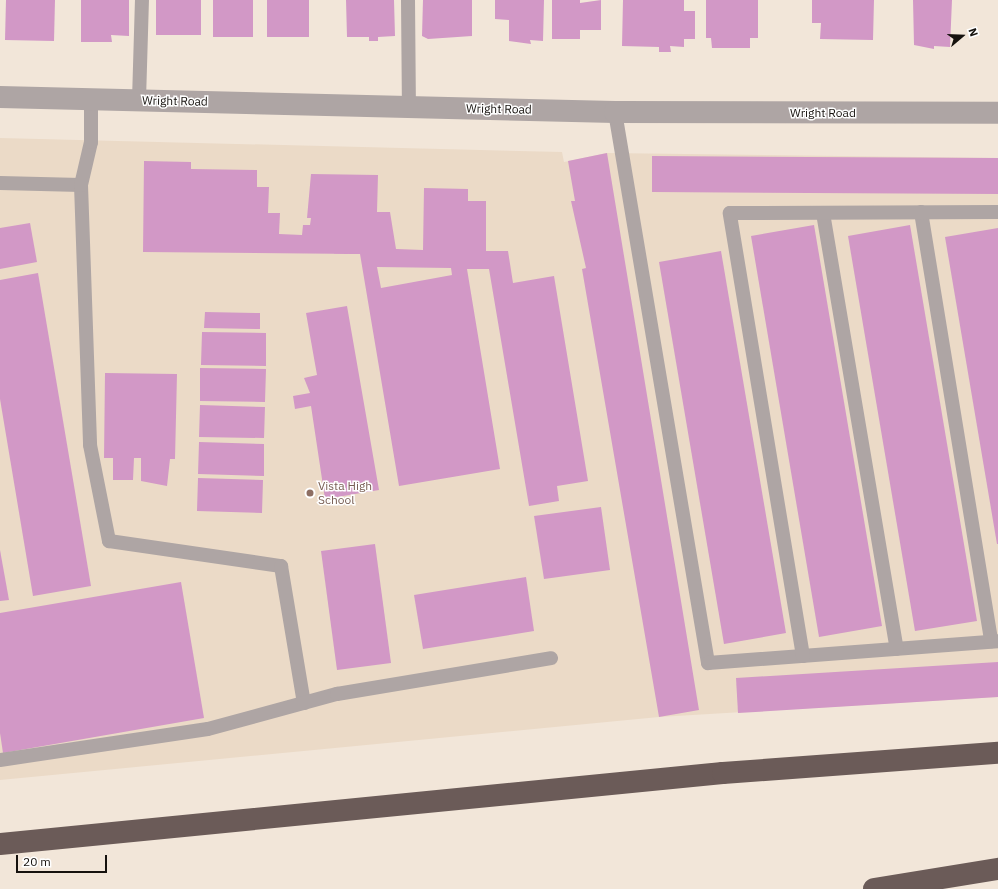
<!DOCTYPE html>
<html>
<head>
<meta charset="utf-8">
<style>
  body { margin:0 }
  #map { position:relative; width:998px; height:889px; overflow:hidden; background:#f2e6d9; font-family:"IBM Plex Sans",sans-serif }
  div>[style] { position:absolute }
  .built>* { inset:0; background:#ebdac7 }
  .building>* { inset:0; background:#d298c6 }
  .service>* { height:14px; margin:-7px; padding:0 7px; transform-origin:7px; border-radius:7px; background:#aea5a4 }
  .tertiary>* { height:22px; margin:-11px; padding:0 11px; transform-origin:11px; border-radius:11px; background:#aea5a4 }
  .motorway>* { height:22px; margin:-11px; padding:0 11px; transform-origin:11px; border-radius:11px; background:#6b5b58 }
  .dots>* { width:11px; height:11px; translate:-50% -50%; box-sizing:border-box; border:2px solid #fff; border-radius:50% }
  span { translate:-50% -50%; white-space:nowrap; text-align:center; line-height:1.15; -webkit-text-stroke:3px #fff; paint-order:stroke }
  .street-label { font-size:12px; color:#16120e }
  .education-label { font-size:12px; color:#785e54 }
  .left { translate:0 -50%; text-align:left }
  .north { position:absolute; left:942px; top:16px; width:40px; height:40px; -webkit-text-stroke:3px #fff; paint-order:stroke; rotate:71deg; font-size:11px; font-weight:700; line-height:16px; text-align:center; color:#16120e }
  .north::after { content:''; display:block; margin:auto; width:14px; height:18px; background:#16120e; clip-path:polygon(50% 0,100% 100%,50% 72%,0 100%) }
  .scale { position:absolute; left:16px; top:855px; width:91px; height:18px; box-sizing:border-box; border:2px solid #16120e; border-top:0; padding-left:5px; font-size:12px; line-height:14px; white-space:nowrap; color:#16120e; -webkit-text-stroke:3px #fff; paint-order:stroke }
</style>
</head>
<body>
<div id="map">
  <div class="built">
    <div style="clip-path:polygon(0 138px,562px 152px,564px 162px,607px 153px,998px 158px,998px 697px,659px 717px,0 780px)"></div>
  </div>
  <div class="building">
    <div style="clip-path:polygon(6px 0,55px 0,54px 41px,5px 40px)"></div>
    <div style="clip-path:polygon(81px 0,129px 0,129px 36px,111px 35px,112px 42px,81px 42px)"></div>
    <div style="clip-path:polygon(156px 0,201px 0,201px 35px,156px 35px)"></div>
    <div style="clip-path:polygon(213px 0,253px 0,253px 37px,213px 37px)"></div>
    <div style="clip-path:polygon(267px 0,309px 0,309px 37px,267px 37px)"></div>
    <div style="clip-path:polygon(346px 0,394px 0,395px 36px,378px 37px,378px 41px,369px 41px,369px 37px,347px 37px)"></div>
    <div style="clip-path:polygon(423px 0,472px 0,472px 36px,428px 39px,422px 36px)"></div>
    <div style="clip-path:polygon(495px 0,544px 0,543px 41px,530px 40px,531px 44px,509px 41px,509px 20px,495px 19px)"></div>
    <div style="clip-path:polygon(552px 0,580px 0,580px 3px,601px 0,601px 30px,580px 30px,580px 39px,552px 39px)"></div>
    <div style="clip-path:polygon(623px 0,684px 0,684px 11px,695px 11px,695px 39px,684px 39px,684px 47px,670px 46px,671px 52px,659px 52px,659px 47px,622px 46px)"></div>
    <div style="clip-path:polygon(706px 0,758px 0,758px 38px,750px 38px,750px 48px,712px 48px,711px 38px,706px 38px)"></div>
    <div style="clip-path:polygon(812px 0,874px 0,873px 40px,820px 39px,821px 23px,812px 23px)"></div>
    <div style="clip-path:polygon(913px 0,952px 0,950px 47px,934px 46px,934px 49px,914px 45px)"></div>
    <div style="clip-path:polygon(607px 153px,699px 710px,659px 717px,582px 269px,586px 268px,571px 201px,575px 201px,568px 161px)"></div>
    <div style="clip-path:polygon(652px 156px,998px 158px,998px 194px,652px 192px)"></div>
    <div style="clip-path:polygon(evenodd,144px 161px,191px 162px,191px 169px,257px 170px,257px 187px,269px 187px,268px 213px,280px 213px,279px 234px,302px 235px,303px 225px,310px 225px,311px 218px,307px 218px,311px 174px,378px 175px,377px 212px,390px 212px,396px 249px,423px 250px,424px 188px,468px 189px,468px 201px,486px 201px,486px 251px,508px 251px,513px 283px,554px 276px,588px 481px,557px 486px,559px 501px,529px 506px,489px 269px,467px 269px,500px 469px,399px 486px,360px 254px,143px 252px,144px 161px,377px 267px,451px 268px,452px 275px,381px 288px,377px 267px)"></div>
    <div style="clip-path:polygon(30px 223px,37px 262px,0 269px,0 228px)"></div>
    <div style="clip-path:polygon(814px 225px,882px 626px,819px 637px,751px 236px)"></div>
    <div style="clip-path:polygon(910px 225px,977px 621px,915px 631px,848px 236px)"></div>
    <div style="clip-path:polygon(998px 228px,998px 544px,997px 544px,945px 237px)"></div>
    <div style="clip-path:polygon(721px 251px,786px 633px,724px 644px,659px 262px)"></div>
    <div style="clip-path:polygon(38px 273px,91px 586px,33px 596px,0 399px,0 280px)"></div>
    <div style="clip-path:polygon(347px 306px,379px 490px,325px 499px,311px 406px,295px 409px,293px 396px,310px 393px,304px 378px,317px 375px,306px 313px)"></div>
    <div style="clip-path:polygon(205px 312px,260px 313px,260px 329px,204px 328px)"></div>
    <div style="clip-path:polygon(202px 332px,266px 333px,266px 366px,201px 365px)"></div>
    <div style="clip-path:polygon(200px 368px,266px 369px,265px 402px,200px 401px)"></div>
    <div style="clip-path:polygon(105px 373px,177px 374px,175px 459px,170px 459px,167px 486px,141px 481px,141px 458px,134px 458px,133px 480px,113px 480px,113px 458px,104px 458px)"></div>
    <div style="clip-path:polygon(200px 405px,265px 407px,264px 438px,199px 437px)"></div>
    <div style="clip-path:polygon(199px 442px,264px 444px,264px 476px,198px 474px)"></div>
    <div style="clip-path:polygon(198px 478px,263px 480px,262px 513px,197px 511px)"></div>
    <div style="clip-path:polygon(601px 507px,610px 570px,544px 579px,534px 516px)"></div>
    <div style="clip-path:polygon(375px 544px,391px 663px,337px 670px,321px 551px)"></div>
    <div style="clip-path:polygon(0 550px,9px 600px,0 601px)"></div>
    <div style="clip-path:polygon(526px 577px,534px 631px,423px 649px,414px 595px)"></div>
    <div style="clip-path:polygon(181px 582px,204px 718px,3px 753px,0 733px,0 613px)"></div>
    <div style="clip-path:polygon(998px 662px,998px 697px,738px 713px,736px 678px)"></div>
  </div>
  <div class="service">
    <div style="left:408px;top:0;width:106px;rotate:89.5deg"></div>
    <div style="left:139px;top:100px;width:100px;rotate:-88.3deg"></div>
    <div style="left:615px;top:112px;width:559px;rotate:80.42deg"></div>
    <div style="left:708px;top:663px;width:291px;rotate:-4.3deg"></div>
    <div style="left:0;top:183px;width:81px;rotate:1.4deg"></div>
    <div style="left:81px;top:185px;width:260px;rotate:88deg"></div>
    <div style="left:90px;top:445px;width:98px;rotate:78.8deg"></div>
    <div style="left:109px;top:541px;width:174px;rotate:8.3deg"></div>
    <div style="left:281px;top:566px;width:139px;rotate:80.5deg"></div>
    <div style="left:81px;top:185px;width:44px;rotate:-76.9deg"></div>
    <div style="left:91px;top:142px;width:43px;rotate:-90deg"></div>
    <div style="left:921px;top:212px;width:435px;rotate:80.7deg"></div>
    <div style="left:823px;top:213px;width:442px;rotate:80.4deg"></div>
    <div style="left:803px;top:656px;width:449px;rotate:-99.4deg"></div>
    <div style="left:730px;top:213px;width:268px;rotate:-0.2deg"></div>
    <div style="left:0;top:760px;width:210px;rotate:-8.5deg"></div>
    <div style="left:208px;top:729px;width:134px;rotate:-15.2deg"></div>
    <div style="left:337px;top:694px;width:217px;rotate:-9.5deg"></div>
  </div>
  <div class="tertiary">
    <div style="left:0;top:97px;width:615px;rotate:1.4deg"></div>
    <div style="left:615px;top:112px;width:383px;rotate:0.1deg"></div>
  </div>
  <div class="motorway">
    <div style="left:0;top:844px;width:726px;rotate:-5.61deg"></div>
    <div style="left:723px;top:773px;width:276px;rotate:-4.2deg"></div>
    <div style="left:874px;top:889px;width:126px;rotate:-9.2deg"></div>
  </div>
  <div class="dots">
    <div style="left:310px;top:493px;background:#8d6e63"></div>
  </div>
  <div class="street-label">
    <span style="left:175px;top:101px;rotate:1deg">Wright Road</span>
    <span style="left:499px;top:109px;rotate:1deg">Wright Road</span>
    <span style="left:823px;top:113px">Wright Road</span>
  </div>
  <div class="education-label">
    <span class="left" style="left:318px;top:493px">Vista High<br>School</span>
  </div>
  <div class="north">N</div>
  <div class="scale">20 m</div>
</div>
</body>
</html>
